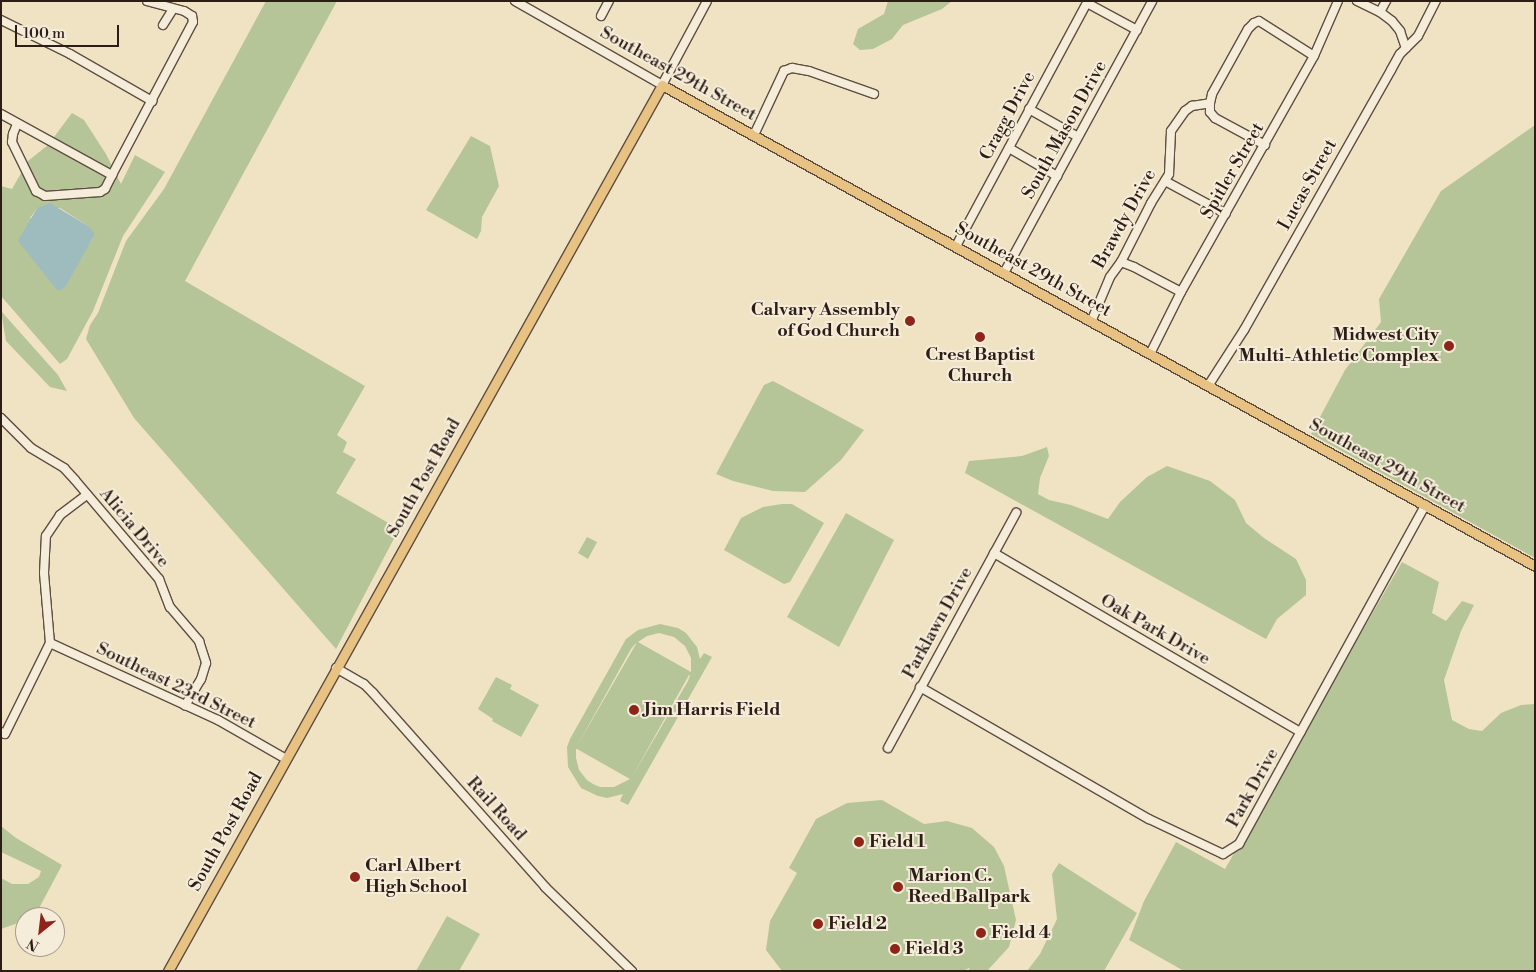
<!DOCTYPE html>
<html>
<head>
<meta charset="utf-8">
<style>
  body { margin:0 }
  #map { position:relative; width:1536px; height:972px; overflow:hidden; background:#f0e3c4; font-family:"Libre Bodoni",serif }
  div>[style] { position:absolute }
  .green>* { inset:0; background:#b5c598 }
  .water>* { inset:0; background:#9ebcbd }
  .roads { filter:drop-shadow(1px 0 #5e4e42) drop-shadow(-1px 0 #5e4e42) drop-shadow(0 1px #5e4e42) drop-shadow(0 -1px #5e4e42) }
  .minor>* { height:8px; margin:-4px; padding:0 4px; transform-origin:4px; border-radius:4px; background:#f5edd9 }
  .major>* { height:9px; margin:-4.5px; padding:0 4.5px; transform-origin:4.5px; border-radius:4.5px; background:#e8c282 }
  .dots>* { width:14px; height:14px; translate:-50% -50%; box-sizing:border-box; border:2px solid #f5edd9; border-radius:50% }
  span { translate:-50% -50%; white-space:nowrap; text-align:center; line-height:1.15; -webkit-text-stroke:4px #f5edd9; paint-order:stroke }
  .street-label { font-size:18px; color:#2d1d17 }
  .poi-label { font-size:18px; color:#2d1d17; font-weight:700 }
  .right { translate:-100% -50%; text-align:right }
  .left { translate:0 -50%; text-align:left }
  .frame { position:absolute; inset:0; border:2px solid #2d1d17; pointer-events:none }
  .north { position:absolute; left:15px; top:907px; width:50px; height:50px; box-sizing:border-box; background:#f5edd9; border:1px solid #a59a8b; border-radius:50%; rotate:209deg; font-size:14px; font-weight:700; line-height:20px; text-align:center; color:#2d1d17 }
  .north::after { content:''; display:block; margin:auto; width:18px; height:22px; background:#8f2418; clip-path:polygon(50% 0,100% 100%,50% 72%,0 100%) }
  .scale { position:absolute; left:15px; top:25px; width:104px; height:22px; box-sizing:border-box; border:2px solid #2d1d17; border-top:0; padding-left:6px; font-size:15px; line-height:18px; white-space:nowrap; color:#2d1d17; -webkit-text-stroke:4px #f5edd9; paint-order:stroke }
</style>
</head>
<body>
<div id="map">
  <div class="green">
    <div style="clip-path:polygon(266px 1px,337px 1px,185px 281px,365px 386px,337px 435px,347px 442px,343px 452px,356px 459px,336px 493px,399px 529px,336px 649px,134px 418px,86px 339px,90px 325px,98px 313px,126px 241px,164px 189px)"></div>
    <div style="clip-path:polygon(888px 1px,952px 1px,942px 9px,903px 25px,892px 39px,873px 49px,860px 50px,853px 44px,858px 29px,884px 14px)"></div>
    <div style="clip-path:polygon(evenodd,72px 113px,84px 120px,106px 154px,121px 184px,135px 155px,165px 172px,123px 236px,93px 311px,67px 359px,60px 364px,1px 296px,1px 186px,12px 189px,28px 161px,48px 145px,72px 113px,37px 208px,60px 208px,88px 226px,93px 238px,85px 250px,30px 218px,37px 208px)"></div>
    <div style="clip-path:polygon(1535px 125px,1535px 558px,1311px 434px,1345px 370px,1381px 322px,1379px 299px,1441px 191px)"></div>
    <div style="clip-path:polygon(471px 136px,490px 146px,499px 186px,482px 217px,481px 231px,477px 239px,426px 210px)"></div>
    <div style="clip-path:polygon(1px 311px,58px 375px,67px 391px,50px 387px,6px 341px)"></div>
    <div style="clip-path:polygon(773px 381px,864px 430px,841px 460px,805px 492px,773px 491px,733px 481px,716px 474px,764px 385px)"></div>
    <div style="clip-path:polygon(1047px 447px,1049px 456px,1040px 478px,1038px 494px,1049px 500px,1071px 505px,1108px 519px,1120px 502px,1147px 477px,1167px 466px,1210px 481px,1235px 500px,1246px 523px,1264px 538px,1296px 559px,1306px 580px,1306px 595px,1277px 619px,1266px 639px,965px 473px,969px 461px,1022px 456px)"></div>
    <div style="clip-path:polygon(782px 504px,792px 504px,824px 523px,790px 582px,784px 584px,724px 550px,741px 518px,763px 507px)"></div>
    <div style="clip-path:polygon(846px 513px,894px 540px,839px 647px,787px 617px)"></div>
    <div style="clip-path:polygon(587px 537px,597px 542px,588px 559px,578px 553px)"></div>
    <div style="clip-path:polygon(1402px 562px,1439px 582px,1432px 613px,1446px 621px,1462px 601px,1474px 605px,1461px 631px,1444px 680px,1452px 720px,1469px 729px,1482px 731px,1501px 713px,1521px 705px,1535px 704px,1535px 971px,1184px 971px,1129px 940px,1144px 901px,1176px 842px,1225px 869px)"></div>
    <div style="clip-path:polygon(evenodd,660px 624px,678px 628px,686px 633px,697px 647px,700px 659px,704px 653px,712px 657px,628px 805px,620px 801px,623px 794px,607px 798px,598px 796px,581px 788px,568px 767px,567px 747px,570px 739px,626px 639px,638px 630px,660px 624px,659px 633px,674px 637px,685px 646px,691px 658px,691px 672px,638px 642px,647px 636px,659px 633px,660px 624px,636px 643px,636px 644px,577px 746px,631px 649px,636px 643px,660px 624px,690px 675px,688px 681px,632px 777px,689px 675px,690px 675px,660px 624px,576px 749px,577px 749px,630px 779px,614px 787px,600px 787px,593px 784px,587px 780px,579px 770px,576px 758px,576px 749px)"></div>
    <div style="clip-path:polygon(496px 677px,512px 685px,510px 689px,539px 705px,521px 737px,492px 721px,493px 719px,478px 709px)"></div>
    <div style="clip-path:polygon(882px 800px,924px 824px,947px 821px,972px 828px,994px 847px,1004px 866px,1016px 920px,1009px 947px,987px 971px,970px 971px,969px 968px,963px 971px,782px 971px,766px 950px,770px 921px,797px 873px,789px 868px,816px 819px,847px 803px)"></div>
    <div style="clip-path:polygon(1px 826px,16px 838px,62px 865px,36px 914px,25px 917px,25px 920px,21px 922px,1px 929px,1px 878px,12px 884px,28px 884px,39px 877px,41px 871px,1px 852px)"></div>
    <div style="clip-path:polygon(1059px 863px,1137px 913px,1104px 971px,1027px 971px,1040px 954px,1057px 919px,1052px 874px)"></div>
    <div style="clip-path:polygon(447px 916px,480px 934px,459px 971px,416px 971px)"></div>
  </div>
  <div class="water">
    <div style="clip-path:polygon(50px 203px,88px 226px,95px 234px,66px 286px,61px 290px,57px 290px,18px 241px,37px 208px)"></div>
  </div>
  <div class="roads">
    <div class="minor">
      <div style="left:515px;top:1px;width:169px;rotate:29.7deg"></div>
      <div style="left:662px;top:85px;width:95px;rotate:-61.8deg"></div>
      <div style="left:1357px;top:1px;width:25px;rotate:26deg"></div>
      <div style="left:1380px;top:12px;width:15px;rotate:37deg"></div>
      <div style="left:1392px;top:21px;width:13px;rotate:51deg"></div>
      <div style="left:1400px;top:31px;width:18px;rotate:71deg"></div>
      <div style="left:1087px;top:3px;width:57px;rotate:28.4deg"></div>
      <div style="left:1380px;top:12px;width:13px;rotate:-61deg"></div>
      <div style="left:601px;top:16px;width:17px;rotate:-62deg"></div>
      <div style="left:1px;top:20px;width:77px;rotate:26.2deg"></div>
      <div style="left:70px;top:54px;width:95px;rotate:29.8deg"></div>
      <div style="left:163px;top:25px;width:19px;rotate:-58deg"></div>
      <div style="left:1210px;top:103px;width:9px;rotate:90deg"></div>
      <div style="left:1210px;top:112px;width:8px;rotate:50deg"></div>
      <div style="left:1215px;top:118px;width:57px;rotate:28.4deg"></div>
      <div style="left:1029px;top:109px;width:56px;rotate:29.7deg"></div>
      <div style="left:1px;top:114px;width:127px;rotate:28.8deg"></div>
      <div style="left:112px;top:175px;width:173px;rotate:-62.1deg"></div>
      <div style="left:193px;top:22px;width:6px;rotate:-99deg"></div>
      <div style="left:192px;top:16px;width:9px;rotate:-148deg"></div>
      <div style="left:184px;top:11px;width:38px;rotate:-165deg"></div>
      <div style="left:17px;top:124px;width:11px;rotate:112deg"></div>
      <div style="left:13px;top:134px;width:8px;rotate:97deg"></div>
      <div style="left:12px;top:142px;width:55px;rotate:63.9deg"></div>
      <div style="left:36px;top:191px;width:10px;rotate:29deg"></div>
      <div style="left:45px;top:196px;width:55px;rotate:-4.2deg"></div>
      <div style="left:100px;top:192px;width:6px;rotate:-31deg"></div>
      <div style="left:105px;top:189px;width:16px;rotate:-63deg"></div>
      <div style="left:754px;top:135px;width:71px;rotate:-64.9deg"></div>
      <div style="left:784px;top:71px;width:9px;rotate:-21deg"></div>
      <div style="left:792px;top:68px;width:17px;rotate:10deg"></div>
      <div style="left:809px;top:71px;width:69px;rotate:19.5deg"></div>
      <div style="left:1009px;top:148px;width:56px;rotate:30.3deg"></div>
      <div style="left:1165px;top:181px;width:69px;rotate:28.4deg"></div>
      <div style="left:956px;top:246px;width:278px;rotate:-61.7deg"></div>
      <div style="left:1121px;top:262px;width:14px;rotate:21deg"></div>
      <div style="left:1134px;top:267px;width:53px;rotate:28deg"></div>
      <div style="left:1004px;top:273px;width:310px;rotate:-61.4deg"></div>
      <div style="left:1091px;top:322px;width:49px;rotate:-67.1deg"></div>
      <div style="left:1110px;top:277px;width:19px;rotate:-54deg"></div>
      <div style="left:1121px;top:262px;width:66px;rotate:-63deg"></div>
      <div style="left:1151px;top:203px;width:34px;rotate:-58deg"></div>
      <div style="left:1169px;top:174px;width:43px;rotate:-87.3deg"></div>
      <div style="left:1171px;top:131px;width:24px;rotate:-55deg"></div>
      <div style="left:1185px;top:111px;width:9px;rotate:-36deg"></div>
      <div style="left:1192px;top:106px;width:18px;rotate:-9deg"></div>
      <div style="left:1210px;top:103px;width:9px;rotate:-77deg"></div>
      <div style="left:1212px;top:94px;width:74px;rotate:-61deg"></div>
      <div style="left:1248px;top:29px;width:8px;rotate:-45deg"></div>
      <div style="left:1254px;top:23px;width:5px;rotate:-22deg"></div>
      <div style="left:1259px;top:21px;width:65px;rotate:32.5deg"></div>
      <div style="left:1150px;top:354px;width:69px;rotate:-63.4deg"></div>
      <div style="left:1181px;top:292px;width:271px;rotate:-60.6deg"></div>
      <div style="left:1314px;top:56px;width:60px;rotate:-66.4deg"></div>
      <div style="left:1208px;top:386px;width:67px;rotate:-57.3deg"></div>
      <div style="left:1244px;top:330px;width:299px;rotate:-60.5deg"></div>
      <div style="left:1391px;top:70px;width:18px;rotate:-61deg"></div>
      <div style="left:1400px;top:54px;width:25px;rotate:-45deg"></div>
      <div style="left:1418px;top:36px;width:39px;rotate:-63deg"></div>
      <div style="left:1px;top:418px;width:42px;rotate:45deg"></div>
      <div style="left:31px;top:448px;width:39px;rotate:31deg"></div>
      <div style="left:64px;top:468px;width:16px;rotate:47deg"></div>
      <div style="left:75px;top:480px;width:130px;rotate:49.7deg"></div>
      <div style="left:159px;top:579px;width:30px;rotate:69deg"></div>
      <div style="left:170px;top:607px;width:45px;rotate:49.5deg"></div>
      <div style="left:199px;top:641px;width:23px;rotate:72deg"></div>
      <div style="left:206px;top:663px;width:17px;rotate:107deg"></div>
      <div style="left:201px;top:679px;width:31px;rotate:121deg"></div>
      <div style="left:994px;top:553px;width:355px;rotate:30.3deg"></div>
      <div style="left:50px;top:643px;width:185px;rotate:24.6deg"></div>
      <div style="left:218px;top:720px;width:78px;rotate:29.8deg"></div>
      <div style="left:336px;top:668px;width:32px;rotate:30deg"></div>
      <div style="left:364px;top:684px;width:13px;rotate:45deg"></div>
      <div style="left:373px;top:693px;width:259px;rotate:48.4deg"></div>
      <div style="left:545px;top:887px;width:121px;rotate:44deg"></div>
      <div style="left:920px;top:687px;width:264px;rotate:30deg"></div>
      <div style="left:1149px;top:819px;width:82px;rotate:25.3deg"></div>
      <div style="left:1223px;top:854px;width:19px;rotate:-32deg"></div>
      <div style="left:1239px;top:844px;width:387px;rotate:-61.2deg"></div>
      <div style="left:1px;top:732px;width:4px;rotate:27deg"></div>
      <div style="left:5px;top:734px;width:102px;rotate:-63.7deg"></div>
      <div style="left:50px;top:643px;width:70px;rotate:-94.9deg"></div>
      <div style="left:44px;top:573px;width:37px;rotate:-87deg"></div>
      <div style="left:46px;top:536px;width:25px;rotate:-56deg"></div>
      <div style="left:60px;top:515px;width:34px;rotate:-37deg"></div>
      <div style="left:888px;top:748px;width:268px;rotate:-61.4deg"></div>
    </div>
    <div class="major">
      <div style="left:168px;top:971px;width:1014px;rotate:-60.86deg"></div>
      <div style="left:662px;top:85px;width:997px;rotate:28.85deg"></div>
    </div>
  </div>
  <div class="dots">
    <div style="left:910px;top:321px;background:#8f2418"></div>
    <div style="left:980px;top:337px;background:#8f2418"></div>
    <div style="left:1449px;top:346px;background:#8f2418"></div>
    <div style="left:634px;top:710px;background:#8f2418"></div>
    <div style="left:859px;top:842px;background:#8f2418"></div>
    <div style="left:355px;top:877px;background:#8f2418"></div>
    <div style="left:898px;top:887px;background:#8f2418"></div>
    <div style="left:818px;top:924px;background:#8f2418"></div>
    <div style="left:981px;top:933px;background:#8f2418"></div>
    <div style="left:895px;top:949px;background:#8f2418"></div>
  </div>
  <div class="street-label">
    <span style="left:678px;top:74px;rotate:29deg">Southeast 29th Street</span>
    <span style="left:1008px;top:116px;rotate:-62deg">Cragg Drive</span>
    <span style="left:1065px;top:130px;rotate:-61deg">South Mason Drive</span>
    <span style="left:1233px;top:171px;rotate:-60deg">Spitler Street</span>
    <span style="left:1308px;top:185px;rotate:-61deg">Lucas Street</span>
    <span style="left:1125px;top:219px;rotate:-61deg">Brawdy Drive</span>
    <span style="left:1033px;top:270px;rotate:29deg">Southeast 29th Street</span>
    <span style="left:1387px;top:466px;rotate:29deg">Southeast 29th Street</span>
    <span style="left:424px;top:478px;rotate:-61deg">South Post Road</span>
    <span style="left:134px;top:528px;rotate:50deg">Alicia Drive</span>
    <span style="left:938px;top:623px;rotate:-61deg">Parklawn Drive</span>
    <span style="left:1155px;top:630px;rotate:30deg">Oak Park Drive</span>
    <span style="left:176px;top:686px;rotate:26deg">Southeast 23rd Street</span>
    <span style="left:1253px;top:788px;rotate:-61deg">Park Drive</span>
    <span style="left:496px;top:809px;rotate:48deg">Rail Road</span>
    <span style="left:226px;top:832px;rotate:-61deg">South Post Road</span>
  </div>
  <div class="poi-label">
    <span class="right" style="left:900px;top:321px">Calvary Assembly<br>of God Church</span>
    <span class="right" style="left:1439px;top:346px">Midwest City<br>Multi-Athletic Complex</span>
    <span style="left:980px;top:366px">Crest Baptist<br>Church</span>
    <span class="left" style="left:644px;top:710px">Jim Harris Field</span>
    <span class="left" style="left:869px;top:842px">Field 1</span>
    <span class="left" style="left:365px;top:877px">Carl Albert<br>High School</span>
    <span class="left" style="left:908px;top:887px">Marion C.<br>Reed Ballpark</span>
    <span class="left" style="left:828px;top:924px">Field 2</span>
    <span class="left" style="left:991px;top:933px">Field 4</span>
    <span class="left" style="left:905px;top:949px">Field 3</span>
  </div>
  <div class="frame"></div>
  <div class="north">N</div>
  <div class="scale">100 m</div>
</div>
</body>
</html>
